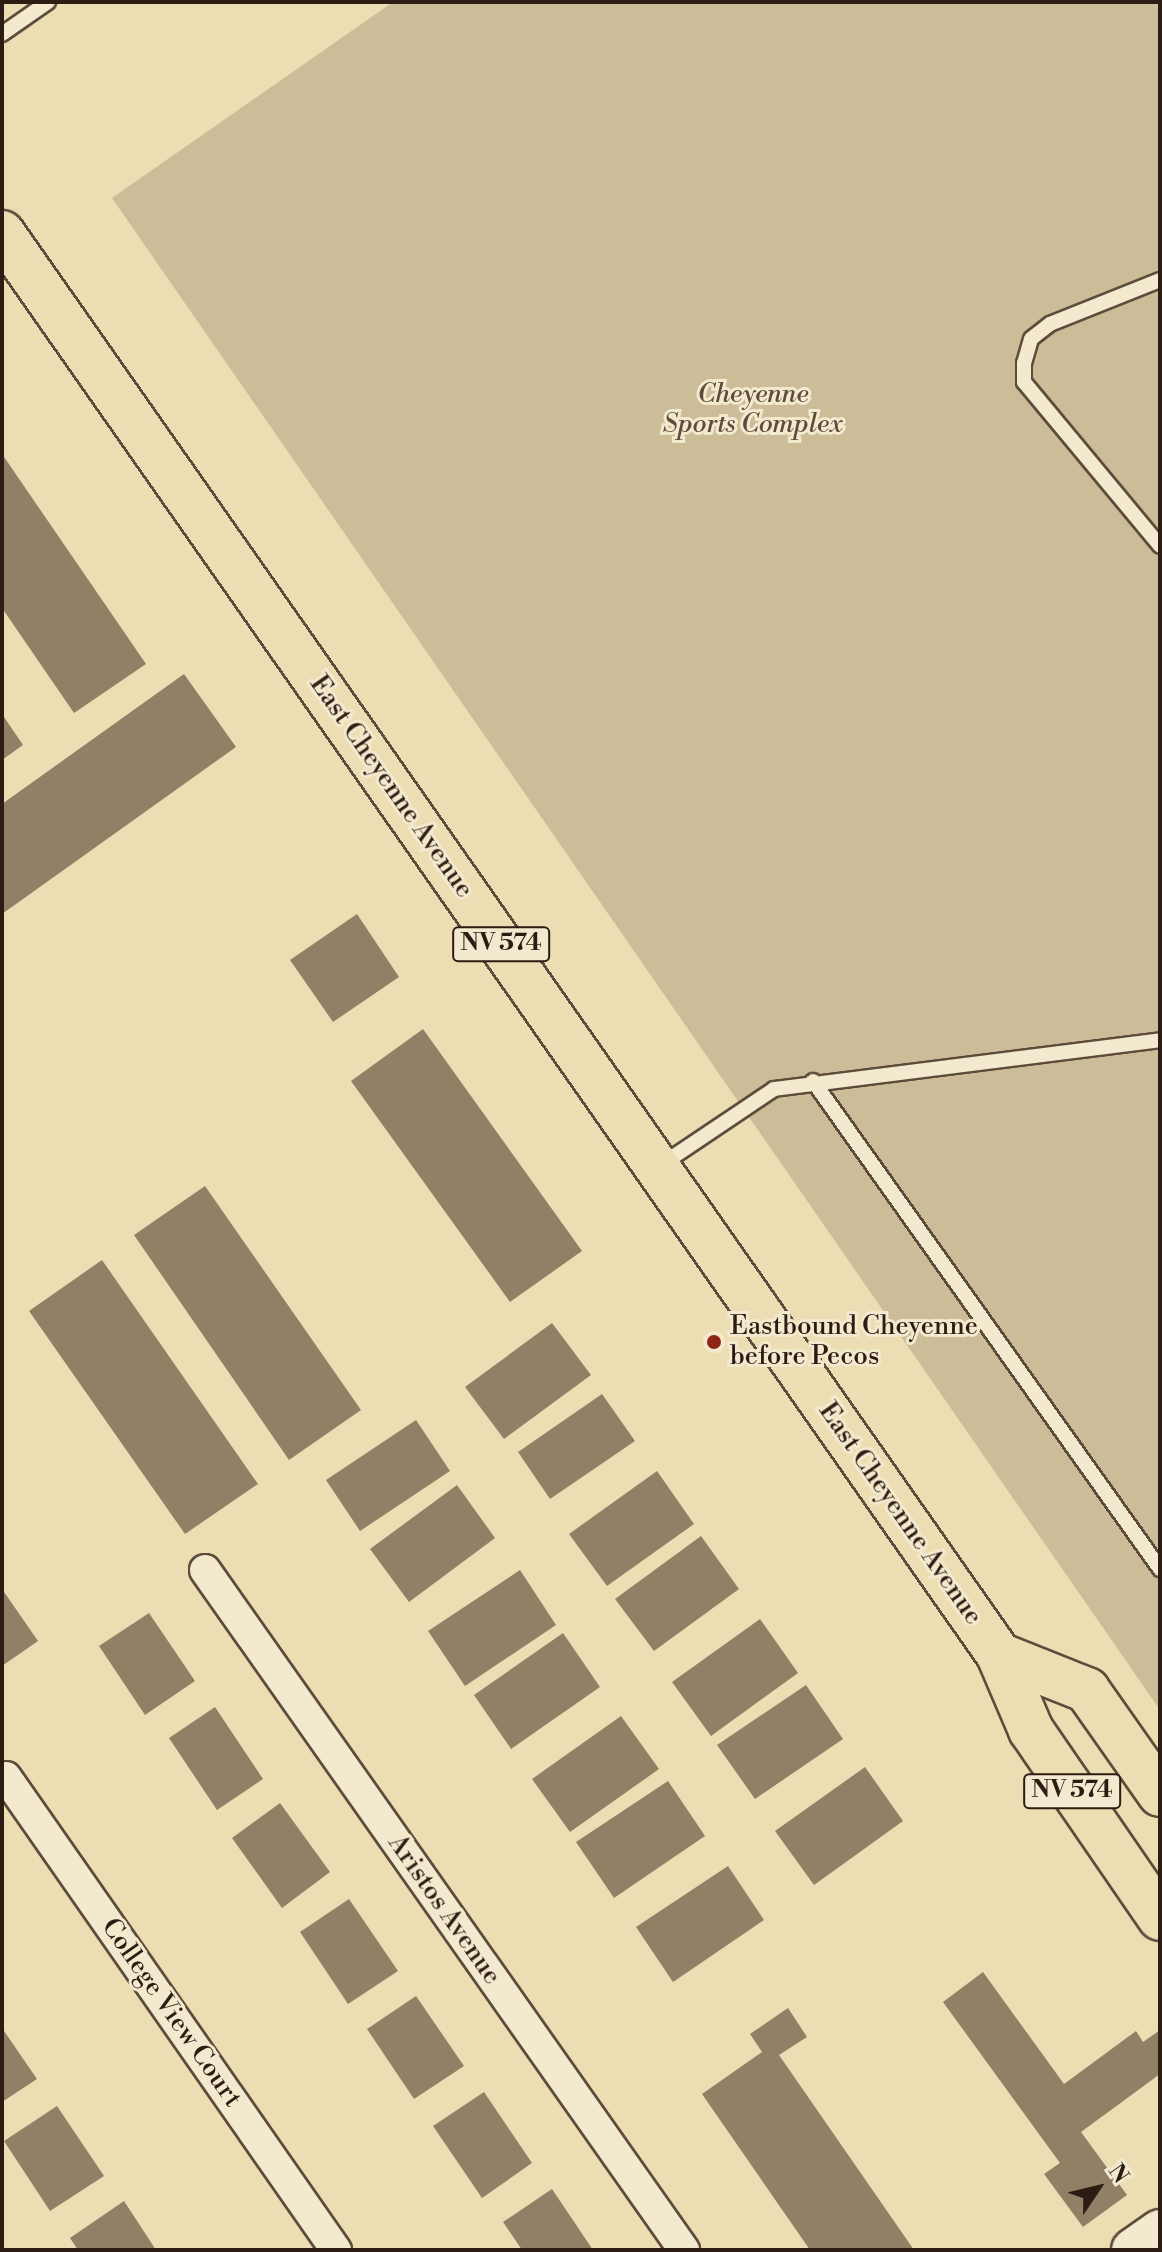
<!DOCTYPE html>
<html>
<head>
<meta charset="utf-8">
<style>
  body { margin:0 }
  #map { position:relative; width:1162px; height:2252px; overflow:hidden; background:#edddb3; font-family:"Libre Bodoni",serif }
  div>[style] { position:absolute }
  .green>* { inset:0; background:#ccbc98 }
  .building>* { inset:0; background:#918066 }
  .roads { filter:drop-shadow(2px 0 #5d4c3b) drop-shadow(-2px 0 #5d4c3b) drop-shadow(0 2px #5d4c3b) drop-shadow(0 -2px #5d4c3b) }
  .service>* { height:14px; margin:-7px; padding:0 7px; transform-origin:7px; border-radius:7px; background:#f3e9ce }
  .minor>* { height:30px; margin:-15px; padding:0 15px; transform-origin:15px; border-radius:15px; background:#f3e9ce }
  .secondary>* { height:42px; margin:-21px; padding:0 21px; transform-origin:21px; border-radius:21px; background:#f3e9ce }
  .primary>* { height:44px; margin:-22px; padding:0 22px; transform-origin:22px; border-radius:22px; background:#edddb3 }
  .dots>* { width:22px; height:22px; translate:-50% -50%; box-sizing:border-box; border:4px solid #f3e9ce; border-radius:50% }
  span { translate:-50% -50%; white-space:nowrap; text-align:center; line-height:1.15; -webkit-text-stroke:6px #f3e9ce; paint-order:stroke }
  .shield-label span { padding:2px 6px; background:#f3e9ce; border:2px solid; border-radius:6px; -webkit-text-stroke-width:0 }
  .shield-label { font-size:24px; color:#2d1c13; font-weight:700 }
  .park-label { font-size:26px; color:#5d4c3b; font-style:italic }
  .street-label { font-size:26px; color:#2d1c13 }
  .poi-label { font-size:26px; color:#2d1c13 }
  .left { translate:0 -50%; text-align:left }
  .frame { position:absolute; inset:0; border:4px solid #2d1c13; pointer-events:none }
  .north { position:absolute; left:1058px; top:2148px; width:80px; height:80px; -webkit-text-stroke:6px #f3e9ce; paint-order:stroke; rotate:55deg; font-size:22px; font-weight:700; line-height:32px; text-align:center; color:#2d1c13 }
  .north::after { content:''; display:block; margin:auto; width:28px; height:36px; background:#2d1c13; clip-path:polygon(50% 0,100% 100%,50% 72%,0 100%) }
</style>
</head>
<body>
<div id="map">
  <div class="green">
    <div style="clip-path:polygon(393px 2px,1160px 2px,1160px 1710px,112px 198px)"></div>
  </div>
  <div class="building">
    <div style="clip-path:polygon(2px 454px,146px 664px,74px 713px,2px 608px)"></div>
    <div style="clip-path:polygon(184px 674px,236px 747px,2px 914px,2px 804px)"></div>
    <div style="clip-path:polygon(2px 714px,23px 745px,2px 760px)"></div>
    <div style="clip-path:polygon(357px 914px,399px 977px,333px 1022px,290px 960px)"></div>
    <div style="clip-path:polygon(423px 1029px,582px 1251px,510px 1302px,351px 1081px)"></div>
    <div style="clip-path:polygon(205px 1186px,361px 1410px,289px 1460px,134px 1235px)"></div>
    <div style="clip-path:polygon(102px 1260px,258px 1484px,185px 1534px,29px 1311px)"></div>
    <div style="clip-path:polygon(552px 1323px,591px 1375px,504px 1439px,465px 1387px)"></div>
    <div style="clip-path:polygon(602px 1394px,635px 1441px,550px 1499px,518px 1452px)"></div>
    <div style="clip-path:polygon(416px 1420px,450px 1471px,360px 1531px,326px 1480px)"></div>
    <div style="clip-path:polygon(657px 1471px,694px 1524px,607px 1586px,569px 1534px)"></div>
    <div style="clip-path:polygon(457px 1485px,495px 1538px,409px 1602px,370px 1549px)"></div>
    <div style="clip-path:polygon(701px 1536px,739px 1589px,654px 1651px,615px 1599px)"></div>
    <div style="clip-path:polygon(520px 1570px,556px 1625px,465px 1686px,428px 1631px)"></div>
    <div style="clip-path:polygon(2px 1589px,38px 1641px,2px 1666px)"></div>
    <div style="clip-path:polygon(149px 1613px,195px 1681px,145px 1715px,99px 1646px)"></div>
    <div style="clip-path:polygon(760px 1619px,798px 1673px,711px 1736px,672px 1682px)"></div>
    <div style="clip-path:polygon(563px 1633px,600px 1687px,511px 1749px,474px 1695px)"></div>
    <div style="clip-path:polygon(806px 1685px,843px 1739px,755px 1799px,717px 1745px)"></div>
    <div style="clip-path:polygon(215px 1707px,263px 1779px,217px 1810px,169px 1738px)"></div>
    <div style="clip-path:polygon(621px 1716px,659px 1769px,570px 1832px,532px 1779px)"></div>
    <div style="clip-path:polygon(865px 1767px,903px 1821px,814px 1885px,775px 1831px)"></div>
    <div style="clip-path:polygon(668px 1781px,705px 1836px,614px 1898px,576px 1842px)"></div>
    <div style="clip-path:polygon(280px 1803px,330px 1872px,282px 1908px,232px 1838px)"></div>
    <div style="clip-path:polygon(728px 1866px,764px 1920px,673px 1982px,636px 1927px)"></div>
    <div style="clip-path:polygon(349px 1899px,398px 1971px,348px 2004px,300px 1932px)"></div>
    <div style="clip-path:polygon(983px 1972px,1064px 2084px,1136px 2031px,1143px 2042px,1160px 2030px,1160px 2074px,1081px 2132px,1127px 2195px,1083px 2227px,1044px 2174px,1060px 2163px,943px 2002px)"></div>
    <div style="clip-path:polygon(416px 1996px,464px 2066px,414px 2099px,367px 2029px)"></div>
    <div style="clip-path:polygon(788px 2008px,807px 2037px,779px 2055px,914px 2250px,810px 2250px,702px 2094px,762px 2052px,750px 2034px)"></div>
    <div style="clip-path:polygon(2px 2028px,37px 2079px,2px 2102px)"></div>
    <div style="clip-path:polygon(484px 2092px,532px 2163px,482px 2198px,433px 2126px)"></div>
    <div style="clip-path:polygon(57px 2106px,104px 2176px,50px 2211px,4px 2141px)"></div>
    <div style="clip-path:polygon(552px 2189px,593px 2250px,522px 2250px,503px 2222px)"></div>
    <div style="clip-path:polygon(124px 2201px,156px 2250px,78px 2250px,70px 2238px)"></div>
  </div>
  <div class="roads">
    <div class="service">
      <div style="left:2px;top:34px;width:56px;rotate:-34.8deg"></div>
      <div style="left:1160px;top:280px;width:118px;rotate:158.2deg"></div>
      <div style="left:1050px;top:324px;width:24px;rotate:142deg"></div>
      <div style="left:1031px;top:339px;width:25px;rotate:106deg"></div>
      <div style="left:1024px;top:363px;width:19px;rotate:90deg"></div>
      <div style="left:1024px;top:382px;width:213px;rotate:50.3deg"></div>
      <div style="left:813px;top:1081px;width:599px;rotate:54.58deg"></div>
      <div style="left:661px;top:1165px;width:136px;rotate:-33.9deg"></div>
      <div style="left:774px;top:1089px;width:389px;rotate:-7.2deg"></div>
    </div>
    <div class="minor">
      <div style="left:205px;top:1570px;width:832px;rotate:54.84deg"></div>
      <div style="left:6px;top:1777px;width:577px;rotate:55.1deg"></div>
    </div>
    <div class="secondary">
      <div style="left:1133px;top:2250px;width:33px;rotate:-35deg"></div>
    </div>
    <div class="primary">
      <div style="left:2px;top:233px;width:1737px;rotate:54.96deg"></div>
      <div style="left:999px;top:1655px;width:82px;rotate:66.9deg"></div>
      <div style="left:1031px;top:1730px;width:228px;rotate:55.5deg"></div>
      <div style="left:999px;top:1655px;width:95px;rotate:21.7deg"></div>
      <div style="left:1087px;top:1690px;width:127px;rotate:54.9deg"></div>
    </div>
  </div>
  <div class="dots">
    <div style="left:714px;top:1342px;background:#8f2418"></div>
  </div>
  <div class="shield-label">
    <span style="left:501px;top:944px">NV 574</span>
    <span style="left:1072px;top:1791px">NV 574</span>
  </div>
  <div class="park-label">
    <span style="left:753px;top:410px">Cheyenne<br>Sports Complex</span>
  </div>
  <div class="street-label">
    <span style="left:391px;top:787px;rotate:55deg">East Cheyenne Avenue</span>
    <span style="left:900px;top:1514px;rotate:55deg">East Cheyenne Avenue</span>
    <span style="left:444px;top:1910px;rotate:55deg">Aristos Avenue</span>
    <span style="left:171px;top:2013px;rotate:55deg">College View Court</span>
  </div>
  <div class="poi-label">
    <span class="left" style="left:730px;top:1342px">Eastbound Cheyenne<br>before Pecos</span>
  </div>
  <div class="frame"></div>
  <div class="north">N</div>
</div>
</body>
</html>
